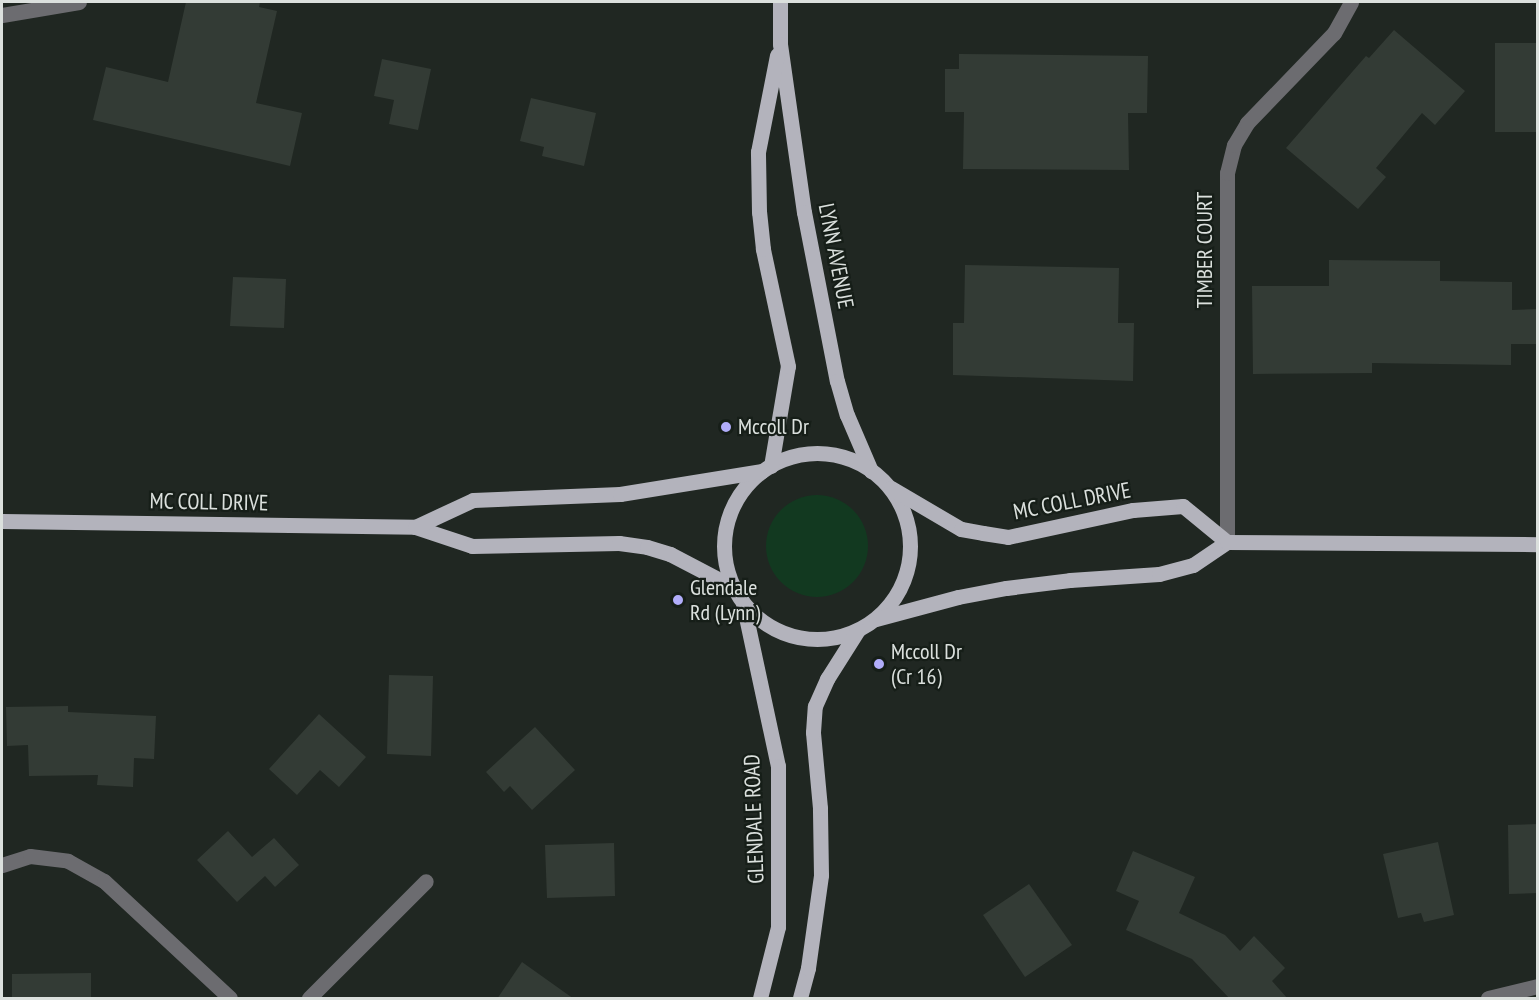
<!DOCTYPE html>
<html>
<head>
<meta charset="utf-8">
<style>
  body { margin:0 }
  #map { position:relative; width:1539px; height:1000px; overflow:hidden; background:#202722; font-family:"PT Sans Narrow",sans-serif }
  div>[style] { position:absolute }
  .green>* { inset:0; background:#123920 }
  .round { border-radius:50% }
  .building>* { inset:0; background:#333b35 }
  .minor>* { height:15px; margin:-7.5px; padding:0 7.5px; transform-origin:7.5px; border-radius:7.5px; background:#6c6c70 }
  .major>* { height:15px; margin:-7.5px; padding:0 7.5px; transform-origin:7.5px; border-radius:7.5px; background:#b3b3bc }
  .major>.ring { margin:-7.5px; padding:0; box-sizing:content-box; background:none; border:15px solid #b3b3bc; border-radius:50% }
  .dots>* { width:16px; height:16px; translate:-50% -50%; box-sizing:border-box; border:3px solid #161e18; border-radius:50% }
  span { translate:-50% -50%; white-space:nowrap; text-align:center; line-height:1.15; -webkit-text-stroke:4.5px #161e18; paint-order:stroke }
  .street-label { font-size:22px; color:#dbe0dd }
  .poi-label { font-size:22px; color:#dbe0dd }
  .left { translate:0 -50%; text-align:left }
  .frame { position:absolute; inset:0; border:3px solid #dbe0dd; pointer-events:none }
</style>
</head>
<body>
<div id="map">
  <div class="green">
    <div class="round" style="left:766px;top:495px;width:102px;height:102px"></div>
  </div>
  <div class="building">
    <div style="clip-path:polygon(186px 2px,260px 2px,259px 7px,277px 11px,256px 103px,302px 113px,290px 166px,93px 120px,106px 67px,168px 82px)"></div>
    <div style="clip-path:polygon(1394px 30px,1465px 91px,1435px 125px,1422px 113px,1376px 168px,1386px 177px,1358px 209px,1286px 148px,1366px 56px,1369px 58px)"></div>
    <div style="clip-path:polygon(1495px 43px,1538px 43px,1538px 132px,1495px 132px)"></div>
    <div style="clip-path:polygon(959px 54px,1148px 56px,1147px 113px,1128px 113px,1129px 170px,963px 169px,964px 112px,945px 112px,945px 69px,959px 69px)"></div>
    <div style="clip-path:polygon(382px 59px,431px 69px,418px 130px,389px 124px,394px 100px,374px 96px)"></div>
    <div style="clip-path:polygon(531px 98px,596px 113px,584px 166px,542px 156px,544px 147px,520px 141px)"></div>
    <div style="clip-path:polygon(1329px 260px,1440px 261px,1440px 281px,1512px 282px,1512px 310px,1538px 309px,1538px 344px,1511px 344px,1511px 365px,1372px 363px,1372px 373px,1253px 374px,1252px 286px,1329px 286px)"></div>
    <div style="clip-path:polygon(965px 265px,1119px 268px,1118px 323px,1134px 323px,1133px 381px,953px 375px,953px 323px,964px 323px)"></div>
    <div style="clip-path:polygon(233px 277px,286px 279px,284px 328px,230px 326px)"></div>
    <div style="clip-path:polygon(389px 675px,433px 676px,431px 756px,387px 754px)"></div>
    <div style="clip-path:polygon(68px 706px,68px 712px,156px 716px,154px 759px,134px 758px,133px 787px,97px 785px,98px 775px,29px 776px,28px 745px,7px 746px,6px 707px)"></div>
    <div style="clip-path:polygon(319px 714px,366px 757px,339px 787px,320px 770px,297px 795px,269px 769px)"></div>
    <div style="clip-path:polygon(535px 727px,575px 770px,532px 810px,510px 786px,504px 792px,486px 772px)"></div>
    <div style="clip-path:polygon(1538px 824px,1538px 893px,1509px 894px,1508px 825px)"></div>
    <div style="clip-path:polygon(228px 831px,252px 857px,274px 838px,299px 865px,275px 887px,265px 876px,237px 902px,197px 860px)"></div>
    <div style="clip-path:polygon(1438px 842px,1454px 915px,1424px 922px,1421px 913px,1398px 918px,1383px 854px)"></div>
    <div style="clip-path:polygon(614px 843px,615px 896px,547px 898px,545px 845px)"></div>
    <div style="clip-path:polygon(1133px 851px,1195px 877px,1179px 913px,1225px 935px,1240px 951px,1254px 936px,1285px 968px,1272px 981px,1288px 999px,1230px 999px,1192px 959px,1126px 930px,1139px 901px,1116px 891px)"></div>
    <div style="clip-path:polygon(1029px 884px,1072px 945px,1025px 977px,983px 915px)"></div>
    <div style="clip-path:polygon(522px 962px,574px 999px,497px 999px)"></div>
    <div style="clip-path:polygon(91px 973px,91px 999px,12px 999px,12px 974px)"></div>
  </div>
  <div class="minor">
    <div style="left:2px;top:15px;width:78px;rotate:-9.6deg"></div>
    <div style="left:1227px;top:542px;width:369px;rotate:-90deg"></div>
    <div style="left:1227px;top:173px;width:29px;rotate:-76deg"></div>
    <div style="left:1234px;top:145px;width:26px;rotate:-59deg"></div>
    <div style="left:1247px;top:123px;width:125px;rotate:-46deg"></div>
    <div style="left:1334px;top:33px;width:35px;rotate:-61deg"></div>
    <div style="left:2px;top:865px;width:29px;rotate:-18deg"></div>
    <div style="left:30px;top:856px;width:38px;rotate:7deg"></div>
    <div style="left:68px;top:861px;width:41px;rotate:29.1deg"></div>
    <div style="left:104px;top:881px;width:172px;rotate:42.9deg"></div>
    <div style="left:309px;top:998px;width:165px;rotate:-45deg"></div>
    <div style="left:1488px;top:998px;width:51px;rotate:-13.5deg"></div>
  </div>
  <div class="major">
    <div style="left:780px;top:2px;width:42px;rotate:90deg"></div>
    <div style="left:780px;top:44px;width:170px;rotate:81.9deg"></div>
    <div style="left:804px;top:212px;width:172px;rotate:79deg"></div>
    <div style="left:837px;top:381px;width:35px;rotate:74deg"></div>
    <div style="left:847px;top:415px;width:61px;rotate:66.8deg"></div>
    <div class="ring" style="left:724px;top:453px;width:171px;height:171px"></div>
    <div style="left:771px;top:466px;width:101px;rotate:-80.4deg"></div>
    <div style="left:788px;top:366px;width:120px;rotate:-102.1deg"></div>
    <div style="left:763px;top:249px;width:37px;rotate:-96deg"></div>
    <div style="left:759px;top:212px;width:60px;rotate:-91deg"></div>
    <div style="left:758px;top:152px;width:99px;rotate:-78.9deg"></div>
    <div style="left:891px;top:488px;width:81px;rotate:30.4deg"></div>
    <div style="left:961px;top:529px;width:22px;rotate:10deg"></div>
    <div style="left:983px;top:533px;width:25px;rotate:9deg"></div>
    <div style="left:1008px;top:537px;width:128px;rotate:-12.2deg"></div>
    <div style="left:1133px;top:510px;width:50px;rotate:-4.6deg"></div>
    <div style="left:1183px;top:506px;width:57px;rotate:39.3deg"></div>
    <div style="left:2px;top:521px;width:413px;rotate:0.8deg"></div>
    <div style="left:415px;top:527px;width:60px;rotate:18.4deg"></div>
    <div style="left:472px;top:546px;width:147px;rotate:-1.2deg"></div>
    <div style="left:619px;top:543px;width:28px;rotate:8deg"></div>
    <div style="left:647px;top:547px;width:24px;rotate:17deg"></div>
    <div style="left:670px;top:554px;width:71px;rotate:27.6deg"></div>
    <div style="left:415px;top:527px;width:64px;rotate:-25deg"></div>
    <div style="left:473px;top:500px;width:147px;rotate:-2.3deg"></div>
    <div style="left:620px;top:494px;width:144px;rotate:-9.2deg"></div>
    <div style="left:743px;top:603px;width:167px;rotate:77.9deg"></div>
    <div style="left:778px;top:766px;width:161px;rotate:90deg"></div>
    <div style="left:778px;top:927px;width:73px;rotate:104.2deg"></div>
    <div style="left:876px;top:619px;width:85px;rotate:-15deg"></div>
    <div style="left:958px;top:597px;width:49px;rotate:-10.6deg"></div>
    <div style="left:1006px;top:588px;width:64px;rotate:-7.1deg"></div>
    <div style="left:1070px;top:580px;width:89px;rotate:-3.9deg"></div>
    <div style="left:1159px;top:574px;width:35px;rotate:-15deg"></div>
    <div style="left:1193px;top:565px;width:41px;rotate:-34.1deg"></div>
    <div style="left:1227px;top:542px;width:311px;rotate:0.4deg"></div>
    <div style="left:800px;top:998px;width:31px;rotate:-75deg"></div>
    <div style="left:808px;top:968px;width:94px;rotate:-82deg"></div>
    <div style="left:821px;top:875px;width:67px;rotate:-90.9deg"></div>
    <div style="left:820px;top:808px;width:76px;rotate:-95.3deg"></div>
    <div style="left:813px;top:732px;width:26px;rotate:-86deg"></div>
    <div style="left:815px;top:706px;width:30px;rotate:-66deg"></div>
    <div style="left:827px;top:679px;width:58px;rotate:-57.7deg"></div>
  </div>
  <div class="dots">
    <div style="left:726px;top:427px;background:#b1adfa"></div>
    <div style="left:678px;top:600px;background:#b1adfa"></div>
    <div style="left:879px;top:664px;background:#b1adfa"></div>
  </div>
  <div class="street-label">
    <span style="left:1205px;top:250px;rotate:-90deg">TIMBER COURT</span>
    <span style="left:836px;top:256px;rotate:79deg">LYNN AVENUE</span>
    <span style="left:1072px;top:501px;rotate:-11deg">MC COLL DRIVE</span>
    <span style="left:209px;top:502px;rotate:1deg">MC COLL DRIVE</span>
    <span style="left:754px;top:819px;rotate:-92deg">GLENDALE ROAD</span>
  </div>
  <div class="poi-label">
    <span class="left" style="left:738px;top:427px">Mccoll Dr</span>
    <span class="left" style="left:690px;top:600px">Glendale<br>Rd (Lynn)</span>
    <span class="left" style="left:891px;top:664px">Mccoll Dr<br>(Cr 16)</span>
  </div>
  <div class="frame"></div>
</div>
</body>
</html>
